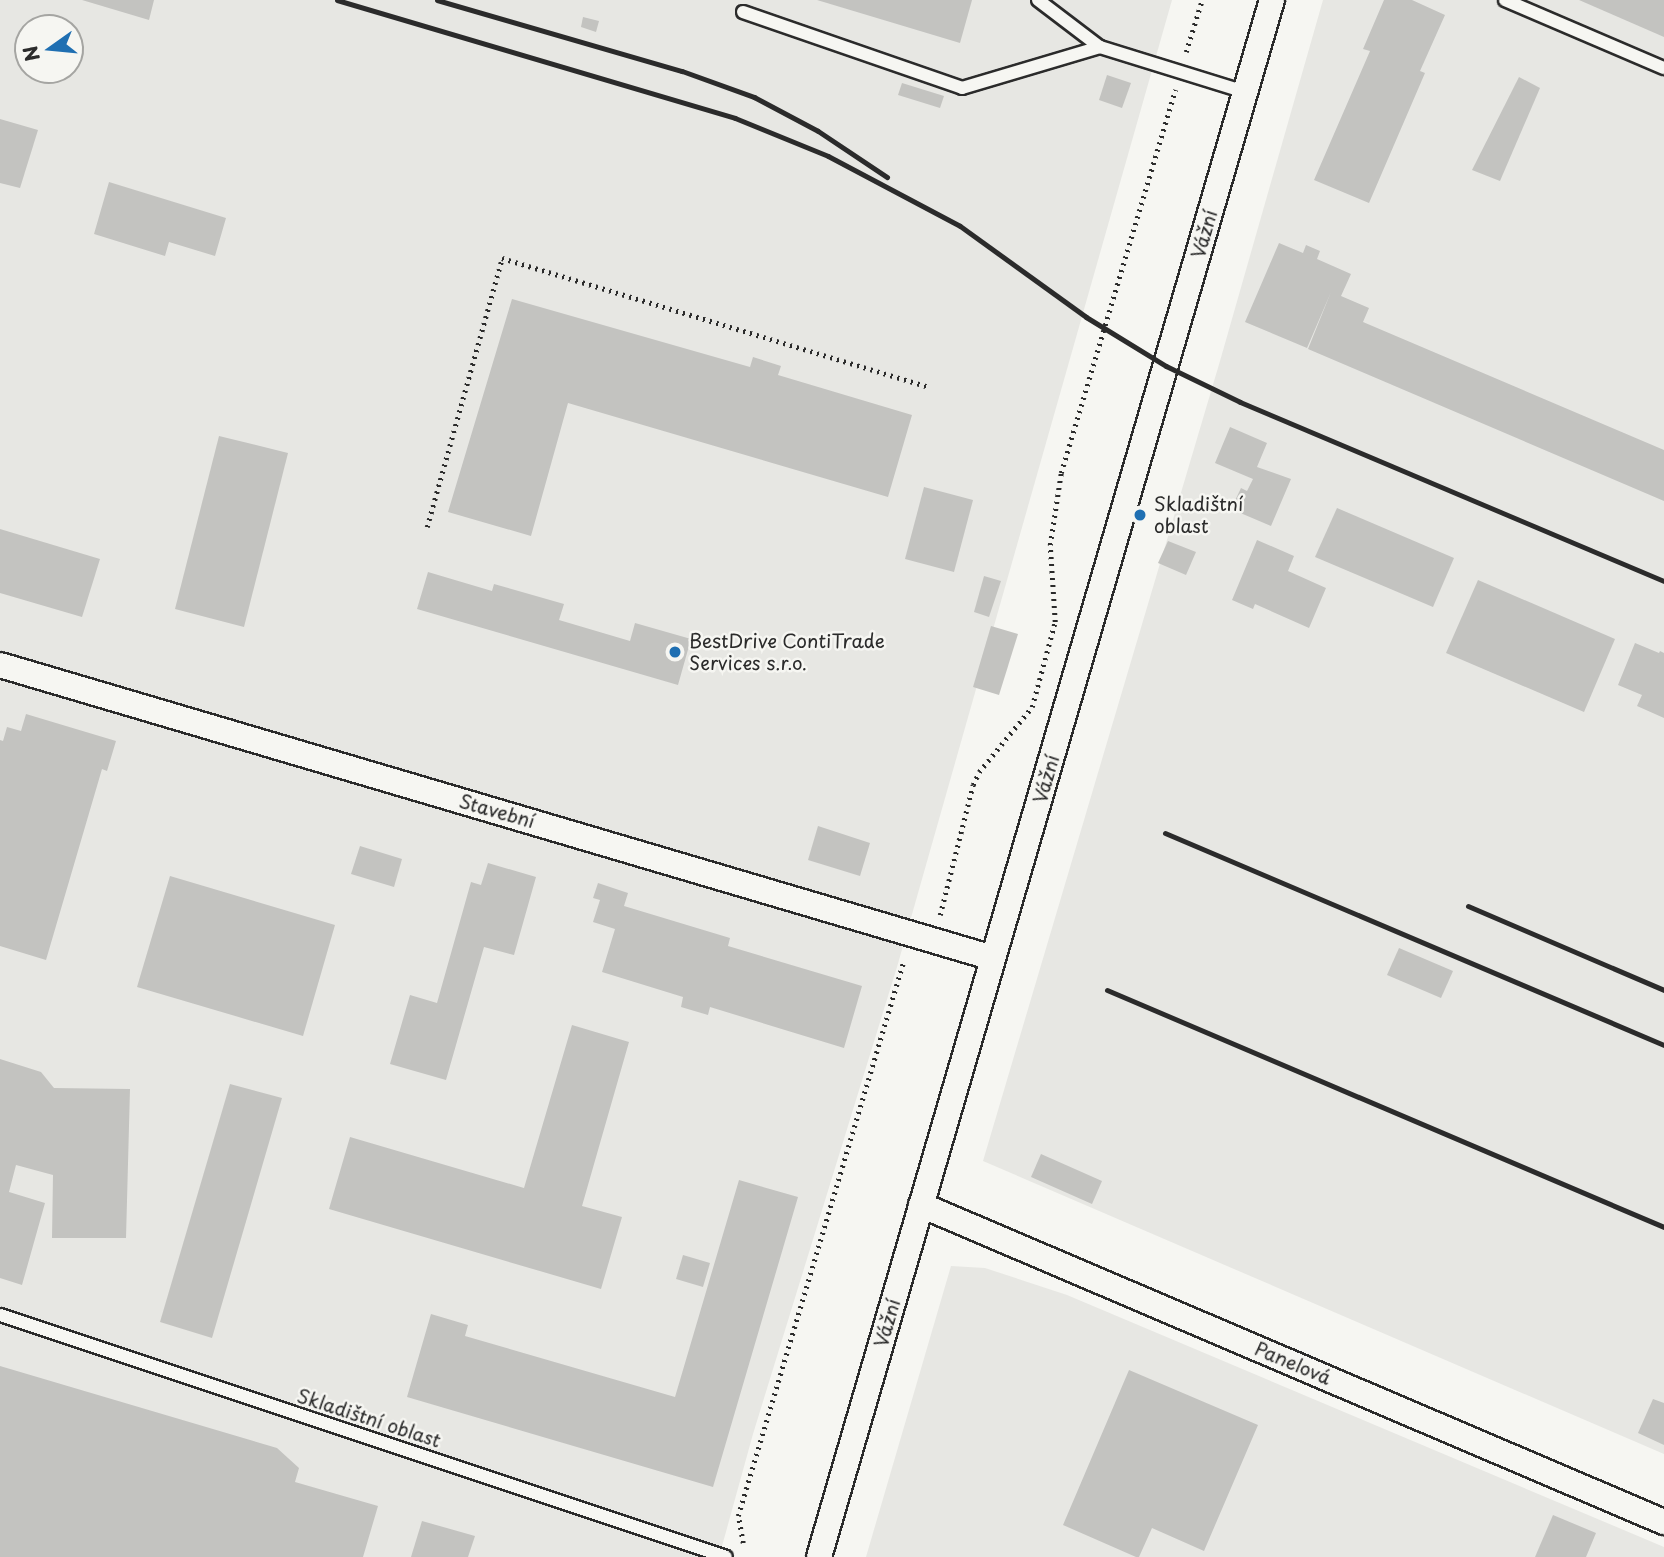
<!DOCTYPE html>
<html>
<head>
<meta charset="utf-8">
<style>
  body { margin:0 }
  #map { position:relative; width:1664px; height:1557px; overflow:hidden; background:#f6f6f2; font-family:"Playpen Sans",sans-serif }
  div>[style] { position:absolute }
  .built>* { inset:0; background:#e7e7e3 }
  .building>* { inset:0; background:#c3c3c0 }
  .path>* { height:4.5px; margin-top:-2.25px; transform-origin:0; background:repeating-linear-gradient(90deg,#2b2b2b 0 2px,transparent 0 7px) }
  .roads { filter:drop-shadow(2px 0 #2b2b2b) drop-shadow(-2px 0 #2b2b2b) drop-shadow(0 2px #2b2b2b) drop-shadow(0 -2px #2b2b2b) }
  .lane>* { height:12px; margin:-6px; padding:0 6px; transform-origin:6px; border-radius:6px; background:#f6f6f2 }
  .street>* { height:24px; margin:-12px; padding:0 12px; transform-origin:12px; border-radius:12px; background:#f6f6f2 }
  .rail>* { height:5px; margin:-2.5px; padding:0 2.5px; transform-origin:2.5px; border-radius:2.5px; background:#2b2b2b }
  .dots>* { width:19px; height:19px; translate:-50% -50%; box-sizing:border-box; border:4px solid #f6f6f2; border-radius:50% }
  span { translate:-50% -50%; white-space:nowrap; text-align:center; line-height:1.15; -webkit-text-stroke:5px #f6f6f2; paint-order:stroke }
  .street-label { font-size:19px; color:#2b2b2b }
  .poi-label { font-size:19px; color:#2b2b2b }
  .left { translate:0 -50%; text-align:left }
  .north { position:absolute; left:14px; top:14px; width:70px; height:70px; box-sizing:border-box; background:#f6f6f2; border:2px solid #a5a5a2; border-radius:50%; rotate:255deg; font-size:19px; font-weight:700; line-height:28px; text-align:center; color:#2b2b2b }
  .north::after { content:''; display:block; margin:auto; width:24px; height:32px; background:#1f6fb2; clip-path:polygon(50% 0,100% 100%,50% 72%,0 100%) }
</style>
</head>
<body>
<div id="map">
  <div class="built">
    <div style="clip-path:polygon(evenodd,0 0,1172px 0,897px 967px,753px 1434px,719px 1557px,0 1557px,0 0,28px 28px,70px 28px,70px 70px,28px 70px,28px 28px)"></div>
    <div style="clip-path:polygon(1323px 0,1664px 0,1664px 1454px,983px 1161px,1220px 361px)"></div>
    <div style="clip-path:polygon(951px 1266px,985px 1268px,1067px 1295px,1664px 1547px,1664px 1557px,866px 1557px)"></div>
  </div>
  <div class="building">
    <div style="clip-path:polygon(82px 0,154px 0,149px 20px)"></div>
    <div style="clip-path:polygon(817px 0,972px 0,960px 43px)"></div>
    <div style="clip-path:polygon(1384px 0,1412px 0,1445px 15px,1420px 71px,1425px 73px,1369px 203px,1314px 180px,1370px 51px,1363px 49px)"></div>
    <div style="clip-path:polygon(1579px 0,1664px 0,1664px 37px)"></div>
    <div style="clip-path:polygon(583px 17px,599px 21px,596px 32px,581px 27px)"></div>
    <div style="clip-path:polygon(1107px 75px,1131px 83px,1122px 108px,1099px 100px)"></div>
    <div style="clip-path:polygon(1519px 77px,1540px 88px,1500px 181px,1472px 170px)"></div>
    <div style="clip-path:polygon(902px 83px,944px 96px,940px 108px,898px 95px)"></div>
    <div style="clip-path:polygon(0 119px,38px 130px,20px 188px,0 183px)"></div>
    <div style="clip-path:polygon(109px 182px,226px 218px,215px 256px,169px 242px,165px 256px,94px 234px)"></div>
    <div style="clip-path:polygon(1279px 243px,1303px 253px,1306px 245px,1320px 251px,1317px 259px,1351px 274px,1341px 296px,1369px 308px,1363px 322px,1664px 450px,1664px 501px,1308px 349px,1331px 292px,1307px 348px,1245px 322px)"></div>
    <div style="clip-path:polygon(512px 299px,750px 367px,753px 357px,781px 366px,778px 375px,912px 415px,888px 497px,568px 403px,531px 536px,448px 512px)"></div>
    <div style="clip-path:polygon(1230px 427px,1267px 443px,1257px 467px,1291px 479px,1271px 526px,1231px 509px,1241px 488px,1247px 491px,1253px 479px,1215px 463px)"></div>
    <div style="clip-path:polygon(219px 436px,288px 453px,244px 627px,175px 609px)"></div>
    <div style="clip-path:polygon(924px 487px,973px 500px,954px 572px,905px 559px)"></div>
    <div style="clip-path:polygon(1337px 508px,1454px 558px,1433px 607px,1315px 557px)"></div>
    <div style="clip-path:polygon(0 529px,100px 559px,82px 617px,0 593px)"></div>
    <div style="clip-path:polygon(1257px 540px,1294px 556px,1288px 571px,1326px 588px,1309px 628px,1255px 604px,1253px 609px,1232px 600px)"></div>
    <div style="clip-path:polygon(1168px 541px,1196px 552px,1186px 575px,1158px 563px)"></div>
    <div style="clip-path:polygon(428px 572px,492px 591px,494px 584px,564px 604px,559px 620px,630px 641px,635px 623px,691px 639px,678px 685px,417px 609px)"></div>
    <div style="clip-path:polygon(984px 576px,1001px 581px,989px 617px,974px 612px)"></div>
    <div style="clip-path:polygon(1478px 580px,1615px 639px,1584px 712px,1446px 653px)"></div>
    <div style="clip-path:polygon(991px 626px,1018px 634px,999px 695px,973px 687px)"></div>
    <div style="clip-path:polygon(1635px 643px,1659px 653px,1660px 651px,1664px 653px,1664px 718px,1637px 706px,1642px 695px,1618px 685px)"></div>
    <div style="clip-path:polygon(26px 714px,116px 741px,107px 771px,102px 769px,46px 960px,0 946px,0 740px,3px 741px,7px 727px,21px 731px)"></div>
    <div style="clip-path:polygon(818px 826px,870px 843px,860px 876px,808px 860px)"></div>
    <div style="clip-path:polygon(360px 846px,402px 859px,394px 887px,351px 874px)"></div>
    <div style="clip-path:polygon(488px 863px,536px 877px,514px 955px,484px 947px,446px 1080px,390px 1064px,410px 995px,437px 1003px,471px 882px,481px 885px)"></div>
    <div style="clip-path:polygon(170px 876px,335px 925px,303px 1036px,137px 987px)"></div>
    <div style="clip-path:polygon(598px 883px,628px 893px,624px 906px,730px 938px,728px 946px,862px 986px,844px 1048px,710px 1007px,708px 1015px,681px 1007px,683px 997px,602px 972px,615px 929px,593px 922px,600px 900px,593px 898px)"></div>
    <div style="clip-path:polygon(1399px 948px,1453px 971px,1441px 998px,1387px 975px)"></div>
    <div style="clip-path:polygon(572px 1025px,629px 1042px,582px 1206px,622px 1217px,601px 1289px,329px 1209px,350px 1137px,524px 1188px)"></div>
    <div style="clip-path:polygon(0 1059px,41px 1072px,54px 1088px,130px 1089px,126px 1238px,52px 1238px,53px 1175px,16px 1165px,9px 1192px,45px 1203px,22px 1285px,0 1278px)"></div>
    <div style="clip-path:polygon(230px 1084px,282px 1098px,212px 1338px,160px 1322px)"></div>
    <div style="clip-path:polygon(1041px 1154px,1102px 1181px,1092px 1204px,1031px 1177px)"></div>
    <div style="clip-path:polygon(739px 1180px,798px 1197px,713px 1487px,407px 1397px,431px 1314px,468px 1325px,465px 1336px,675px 1397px)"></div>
    <div style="clip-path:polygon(683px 1255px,710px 1263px,703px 1287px,676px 1279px)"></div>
    <div style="clip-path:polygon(0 1366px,277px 1448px,299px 1468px,295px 1482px,378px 1506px,363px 1557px,0 1557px)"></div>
    <div style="clip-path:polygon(1129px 1370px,1258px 1425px,1204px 1551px,1152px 1528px,1139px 1557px,1136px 1557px,1063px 1525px)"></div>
    <div style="clip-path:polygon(1653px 1399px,1664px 1403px,1664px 1445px,1638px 1433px)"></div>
    <div style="clip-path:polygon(1553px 1515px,1596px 1533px,1586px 1557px,1535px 1557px)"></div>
    <div style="clip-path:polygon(422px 1521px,475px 1536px,468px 1557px,411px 1557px)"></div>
  </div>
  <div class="path">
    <div style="left:1186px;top:52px;width:54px;rotate:-72.9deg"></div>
    <div style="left:427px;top:527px;width:279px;rotate:-74.4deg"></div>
    <div style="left:502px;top:258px;width:445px;rotate:16.8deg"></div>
    <div style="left:940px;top:915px;width:134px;rotate:-75.8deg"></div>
    <div style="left:973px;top:785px;width:14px;rotate:-65deg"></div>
    <div style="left:979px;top:772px;width:84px;rotate:-50.8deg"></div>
    <div style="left:1032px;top:707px;width:88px;rotate:-74.9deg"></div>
    <div style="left:1055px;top:622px;width:77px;rotate:-93.7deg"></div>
    <div style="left:1050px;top:545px;width:73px;rotate:-81.3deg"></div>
    <div style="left:1061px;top:473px;width:400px;rotate:-73.4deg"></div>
    <div style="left:743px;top:1543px;width:27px;rotate:-100deg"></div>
    <div style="left:738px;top:1516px;width:580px;rotate:-73.38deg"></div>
  </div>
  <div class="roads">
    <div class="lane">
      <div style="left:1038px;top:0;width:78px;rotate:37.2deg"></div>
      <div style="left:1100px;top:47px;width:152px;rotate:17.2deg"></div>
      <div style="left:1505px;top:0;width:173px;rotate:23.2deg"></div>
      <div style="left:743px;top:12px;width:232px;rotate:19.1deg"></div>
      <div style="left:962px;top:88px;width:144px;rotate:-16.5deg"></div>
      <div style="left:0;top:1315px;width:765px;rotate:18.43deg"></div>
    </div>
    <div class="street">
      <div style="left:0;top:665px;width:1035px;rotate:16.44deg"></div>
      <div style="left:921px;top:1205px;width:808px;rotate:23.11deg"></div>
      <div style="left:819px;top:1557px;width:1622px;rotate:-73.78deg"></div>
    </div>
  </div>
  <div class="rail">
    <div style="left:337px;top:0;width:415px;rotate:16.5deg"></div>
    <div style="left:735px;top:118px;width:100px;rotate:22.2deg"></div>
    <div style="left:828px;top:156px;width:149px;rotate:27.9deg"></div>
    <div style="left:960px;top:226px;width:155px;rotate:35.8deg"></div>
    <div style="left:1086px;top:317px;width:94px;rotate:31.5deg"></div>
    <div style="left:1166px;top:366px;width:82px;rotate:25.9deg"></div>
    <div style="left:1240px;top:402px;width:460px;rotate:22.9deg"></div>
    <div style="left:437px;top:0;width:255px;rotate:16.2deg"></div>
    <div style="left:682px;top:71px;width:77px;rotate:19.9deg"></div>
    <div style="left:754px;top:97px;width:72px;rotate:28deg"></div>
    <div style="left:818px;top:131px;width:83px;rotate:33.7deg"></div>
    <div style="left:1165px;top:833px;width:542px;rotate:23.02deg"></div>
    <div style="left:1468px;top:906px;width:213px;rotate:23.2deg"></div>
    <div style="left:1107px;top:990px;width:605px;rotate:23.05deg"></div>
  </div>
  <div class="dots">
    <div style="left:1140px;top:515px;background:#1f6fb2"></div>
    <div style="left:675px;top:652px;background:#1f6fb2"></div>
  </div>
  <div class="street-label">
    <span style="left:1204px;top:234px;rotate:-74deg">Vážní</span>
    <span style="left:1046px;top:779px;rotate:-74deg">Vážní</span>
    <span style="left:497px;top:811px;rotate:16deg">Stavební</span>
    <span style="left:887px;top:1323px;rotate:-74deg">Vážní</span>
    <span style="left:1293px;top:1363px;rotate:23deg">Panelová</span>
    <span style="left:369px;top:1418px;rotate:18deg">Skladištní oblast</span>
  </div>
  <div class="poi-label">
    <span class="left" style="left:1154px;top:515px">Skladištní<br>oblast</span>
    <span class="left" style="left:689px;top:652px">BestDrive ContiTrade<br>Services s.r.o.</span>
  </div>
  <div class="north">N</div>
</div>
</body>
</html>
